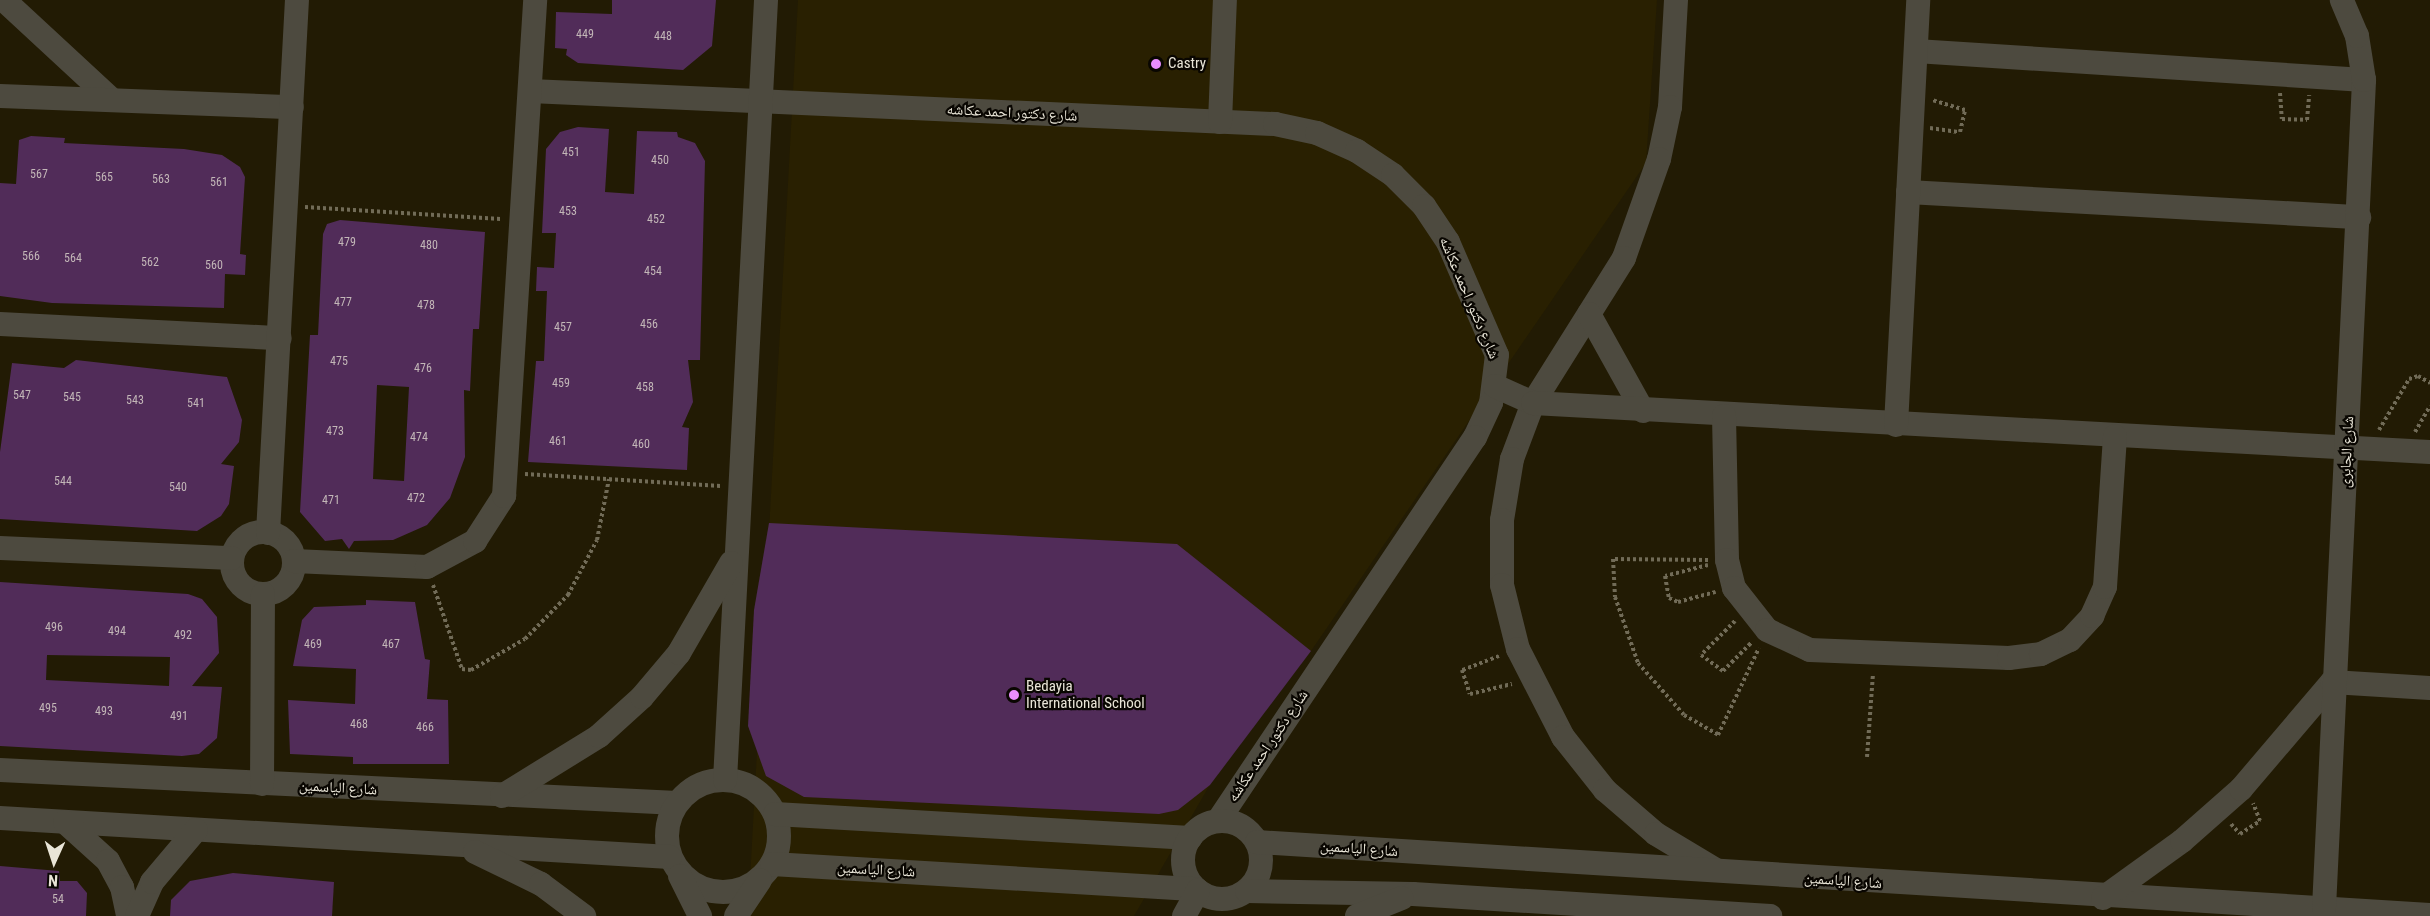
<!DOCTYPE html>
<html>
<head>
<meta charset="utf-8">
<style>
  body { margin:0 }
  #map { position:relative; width:2430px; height:916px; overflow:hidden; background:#221b04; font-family:"Roboto Condensed","Noto Naskh Arabic",sans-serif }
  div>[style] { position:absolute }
  .built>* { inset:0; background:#292001 }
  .building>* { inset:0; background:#512c59 }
  .path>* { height:4px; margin-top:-2px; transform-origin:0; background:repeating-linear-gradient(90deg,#716b57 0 3px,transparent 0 6px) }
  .minor>* { height:24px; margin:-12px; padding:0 12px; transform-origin:12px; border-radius:12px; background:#4d4a3f }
  .minor>.ring { margin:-12px; padding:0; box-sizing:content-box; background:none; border:24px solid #4d4a3f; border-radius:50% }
  .dots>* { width:16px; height:16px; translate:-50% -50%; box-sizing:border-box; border:3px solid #090601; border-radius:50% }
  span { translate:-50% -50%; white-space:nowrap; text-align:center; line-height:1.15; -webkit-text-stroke:4.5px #090601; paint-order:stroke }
  .number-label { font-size:12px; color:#c3b7b8 }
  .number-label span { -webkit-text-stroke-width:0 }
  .poi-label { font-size:15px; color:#e9e5d7 }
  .left { translate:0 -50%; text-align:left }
  .street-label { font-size:15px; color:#e9e5d7 }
  .north { position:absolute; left:24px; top:832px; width:60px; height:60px; -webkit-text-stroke:4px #090601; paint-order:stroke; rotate:183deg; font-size:16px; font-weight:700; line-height:24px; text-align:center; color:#e9e5d7 }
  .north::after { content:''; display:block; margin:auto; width:21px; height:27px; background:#e9e5d7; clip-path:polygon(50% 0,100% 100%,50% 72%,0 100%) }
</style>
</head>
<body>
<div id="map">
  <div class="built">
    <div style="clip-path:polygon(798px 0,1657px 0,1646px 163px,1311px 651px,1223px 762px,1134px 916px,748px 916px)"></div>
  </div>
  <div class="building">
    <div style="clip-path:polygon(612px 0,716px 0,712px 46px,683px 70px,578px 63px,566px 55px,567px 49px,555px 48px,556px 12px,612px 14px)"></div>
    <div style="clip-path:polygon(578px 127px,609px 129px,605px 192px,634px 194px,637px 131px,677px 132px,678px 137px,695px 143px,705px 161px,700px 360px,688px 360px,693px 402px,682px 427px,689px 428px,687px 470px,528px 462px,536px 361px,544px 361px,547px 291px,536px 291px,537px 267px,554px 268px,556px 233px,542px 233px,546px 149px,560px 132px)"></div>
    <div style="clip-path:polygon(31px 136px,65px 138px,64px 143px,184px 149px,222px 155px,240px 167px,245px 177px,240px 254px,246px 255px,245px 275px,225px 274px,224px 308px,52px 303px,0 296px,0 183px,16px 184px,19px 140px)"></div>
    <div style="clip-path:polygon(evenodd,340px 220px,485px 232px,479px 329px,473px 329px,470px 391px,464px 390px,465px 457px,450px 498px,427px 525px,393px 540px,354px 541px,349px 549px,342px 539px,325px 541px,300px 512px,310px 335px,318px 335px,323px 234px,327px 224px,340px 220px,377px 385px,409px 387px,404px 481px,373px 479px,377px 385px)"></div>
    <div style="clip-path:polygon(76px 360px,227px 377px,242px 420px,239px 442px,221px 464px,234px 466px,229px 504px,221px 516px,197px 531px,0 519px,0 452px,12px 363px,64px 368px)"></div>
    <div style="clip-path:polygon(769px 523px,1177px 544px,1311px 651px,1210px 785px,1178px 810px,1159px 814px,804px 797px,766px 776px,748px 726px,754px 610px)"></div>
    <div style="clip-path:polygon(evenodd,0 582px,188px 594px,202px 599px,217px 617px,219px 653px,192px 686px,222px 687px,217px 738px,199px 754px,182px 756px,0 746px,0 582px,47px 655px,170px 657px,169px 686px,46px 680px,47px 655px)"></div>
    <div style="clip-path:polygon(366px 600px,415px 602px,425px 659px,430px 660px,427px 699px,448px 700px,449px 764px,353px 764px,353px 757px,290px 754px,288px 700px,355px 704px,356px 669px,293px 666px,302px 620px,314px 607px,366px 605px)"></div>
    <div style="clip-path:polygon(0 866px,59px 871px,60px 881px,77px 881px,87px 893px,86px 916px,0 916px)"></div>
    <div style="clip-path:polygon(233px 873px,334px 882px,332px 916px,170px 916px,171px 900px,190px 881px)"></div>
  </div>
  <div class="path">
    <div style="left:2280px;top:93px;width:26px;rotate:86deg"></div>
    <div style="left:2282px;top:119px;width:25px;rotate:2deg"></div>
    <div style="left:2307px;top:120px;width:25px;rotate:-85deg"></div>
    <div style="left:1930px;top:128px;width:30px;rotate:8deg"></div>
    <div style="left:1960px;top:132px;width:23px;rotate:-77deg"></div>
    <div style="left:1965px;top:110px;width:34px;rotate:-163deg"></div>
    <div style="left:305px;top:207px;width:196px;rotate:3.5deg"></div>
    <div style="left:2379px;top:430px;width:59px;rotate:-59.5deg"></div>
    <div style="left:2409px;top:379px;width:9px;rotate:-18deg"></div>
    <div style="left:2418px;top:376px;width:14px;rotate:30deg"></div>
    <div style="left:2415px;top:432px;width:30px;rotate:-60deg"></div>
    <div style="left:525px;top:474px;width:196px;rotate:3.5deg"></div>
    <div style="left:1708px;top:560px;width:95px;rotate:-179.4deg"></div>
    <div style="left:1613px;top:559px;width:38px;rotate:87deg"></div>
    <div style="left:1615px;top:597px;width:70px;rotate:70.8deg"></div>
    <div style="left:1638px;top:663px;width:69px;rotate:48.5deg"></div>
    <div style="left:1684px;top:715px;width:39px;rotate:30deg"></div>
    <div style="left:1718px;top:735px;width:96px;rotate:-64.8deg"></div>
    <div style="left:1708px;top:565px;width:44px;rotate:165.7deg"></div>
    <div style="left:1665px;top:576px;width:22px;rotate:80deg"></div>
    <div style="left:1669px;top:598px;width:10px;rotate:24deg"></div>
    <div style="left:1678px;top:602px;width:39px;rotate:-15deg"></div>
    <div style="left:433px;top:585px;width:89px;rotate:71deg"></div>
    <div style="left:462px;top:669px;width:9px;rotate:6deg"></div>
    <div style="left:471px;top:670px;width:62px;rotate:-29.9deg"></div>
    <div style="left:525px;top:639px;width:62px;rotate:-45.7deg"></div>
    <div style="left:568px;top:595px;width:62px;rotate:-62.2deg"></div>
    <div style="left:597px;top:540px;width:62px;rotate:-78.9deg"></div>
    <div style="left:1735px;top:621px;width:48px;rotate:135deg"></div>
    <div style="left:1701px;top:655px;width:27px;rotate:36deg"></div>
    <div style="left:1723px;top:671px;width:41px;rotate:-45deg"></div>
    <div style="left:1499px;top:656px;width:40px;rotate:159deg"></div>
    <div style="left:1462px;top:670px;width:25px;rotate:72deg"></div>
    <div style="left:1470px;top:694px;width:43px;rotate:-13.4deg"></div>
    <div style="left:1867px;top:757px;width:83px;rotate:-85.9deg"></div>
    <div style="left:2231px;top:824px;width:13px;rotate:48deg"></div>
    <div style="left:2240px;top:834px;width:24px;rotate:-33deg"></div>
    <div style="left:2260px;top:821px;width:19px;rotate:-111deg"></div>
  </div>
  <div class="minor">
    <div style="left:4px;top:0;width:147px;rotate:42.8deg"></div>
    <div style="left:1676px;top:0;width:107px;rotate:93.2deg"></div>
    <div style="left:1670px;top:107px;width:53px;rotate:101.9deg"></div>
    <div style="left:1659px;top:159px;width:105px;rotate:109.5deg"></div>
    <div style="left:1624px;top:258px;width:171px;rotate:122.1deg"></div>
    <div style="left:1533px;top:403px;width:60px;rotate:110.6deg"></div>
    <div style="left:1512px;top:459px;width:62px;rotate:99.3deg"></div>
    <div style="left:1502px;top:520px;width:65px;rotate:90deg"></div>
    <div style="left:1502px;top:585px;width:66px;rotate:76deg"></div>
    <div style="left:1518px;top:649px;width:99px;rotate:62.9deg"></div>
    <div style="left:1563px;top:737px;width:68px;rotate:51.6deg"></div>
    <div style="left:1605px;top:790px;width:67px;rotate:40.8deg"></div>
    <div style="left:1656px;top:834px;width:70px;rotate:31deg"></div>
    <div style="left:1916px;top:51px;width:449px;rotate:3.7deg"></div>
    <div style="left:530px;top:91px;width:746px;rotate:2.54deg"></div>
    <div style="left:1275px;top:124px;width:43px;rotate:12.1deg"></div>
    <div style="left:1317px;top:133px;width:44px;rotate:24.2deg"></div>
    <div style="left:1357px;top:151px;width:43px;rotate:33.7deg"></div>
    <div style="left:1393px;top:175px;width:44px;rotate:45deg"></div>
    <div style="left:1424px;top:206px;width:43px;rotate:56.3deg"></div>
    <div style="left:1448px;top:242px;width:123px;rotate:66.6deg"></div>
    <div style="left:1497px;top:355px;width:48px;rotate:97.1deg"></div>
    <div style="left:1491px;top:403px;width:38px;rotate:115deg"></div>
    <div style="left:1475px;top:437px;width:462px;rotate:123.8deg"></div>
    <div style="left:0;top:96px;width:292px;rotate:2.2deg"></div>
    <div style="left:1220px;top:122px;width:122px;rotate:-87.7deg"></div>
    <div style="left:1908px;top:192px;width:452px;rotate:3.2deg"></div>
    <div style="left:1589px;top:314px;width:111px;rotate:60.9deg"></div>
    <div style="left:0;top:324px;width:280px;rotate:2.9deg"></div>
    <div style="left:1495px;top:386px;width:42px;rotate:24.1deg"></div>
    <div style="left:1533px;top:403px;width:898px;rotate:3.13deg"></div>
    <div style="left:1724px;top:416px;width:144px;rotate:88.8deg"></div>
    <div style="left:1727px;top:560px;width:29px;rotate:76deg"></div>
    <div style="left:1734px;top:588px;width:53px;rotate:51.8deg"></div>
    <div style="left:1767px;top:630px;width:47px;rotate:24.9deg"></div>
    <div style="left:1810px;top:650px;width:199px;rotate:2.3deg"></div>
    <div style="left:2009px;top:658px;width:32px;rotate:-7deg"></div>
    <div style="left:2041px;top:654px;width:32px;rotate:-26deg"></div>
    <div style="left:2070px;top:640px;width:33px;rotate:-47deg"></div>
    <div style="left:2092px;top:616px;width:32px;rotate:-66deg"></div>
    <div style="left:2105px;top:587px;width:151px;rotate:-86.2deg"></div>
    <div style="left:1896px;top:425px;width:426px;rotate:-87deg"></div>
    <div class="ring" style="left:232px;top:532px;width:38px;height:38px"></div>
    <div style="left:268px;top:533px;width:534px;rotate:-86.89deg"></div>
    <div style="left:0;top:548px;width:232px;rotate:2.5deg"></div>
    <div style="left:294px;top:561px;width:133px;rotate:2.6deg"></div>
    <div style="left:427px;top:567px;width:55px;rotate:-28.4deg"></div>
    <div style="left:475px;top:541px;width:54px;rotate:-57.2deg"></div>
    <div style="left:504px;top:496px;width:497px;rotate:-86.4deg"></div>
    <div style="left:0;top:770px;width:678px;rotate:2.79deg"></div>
    <div class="ring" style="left:667px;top:780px;width:88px;height:88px"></div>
    <div style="left:725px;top:780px;width:781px;rotate:-86.99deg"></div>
    <div style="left:262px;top:784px;width:190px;rotate:-89.7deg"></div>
    <div style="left:502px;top:796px;width:114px;rotate:-31.7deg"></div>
    <div style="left:599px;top:736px;width:58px;rotate:-42.2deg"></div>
    <div style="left:642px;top:697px;width:57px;rotate:-49.9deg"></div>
    <div style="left:679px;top:653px;width:104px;rotate:-60deg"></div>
    <div style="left:775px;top:814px;width:416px;rotate:3.3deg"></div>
    <div style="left:0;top:818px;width:671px;rotate:3.33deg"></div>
    <div class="ring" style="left:1183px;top:821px;width:54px;height:54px"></div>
    <div style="left:65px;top:822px;width:58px;rotate:42.2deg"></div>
    <div style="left:108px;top:861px;width:30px;rotate:62deg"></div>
    <div style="left:122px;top:887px;width:30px;rotate:78deg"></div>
    <div style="left:1257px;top:842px;width:1175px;rotate:3.56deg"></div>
    <div style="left:475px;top:852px;width:73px;rotate:25.9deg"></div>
    <div style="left:541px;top:884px;width:54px;rotate:36.7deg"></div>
    <div style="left:772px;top:864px;width:425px;rotate:3.4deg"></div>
    <div style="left:680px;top:876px;width:45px;rotate:63.4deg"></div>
    <div style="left:1247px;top:891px;width:166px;rotate:1deg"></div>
    <div style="left:1413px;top:894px;width:358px;rotate:3.5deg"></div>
    <div style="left:2103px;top:898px;width:97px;rotate:-35.8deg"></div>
    <div style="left:2182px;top:841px;width:79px;rotate:-41.4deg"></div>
    <div style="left:2241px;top:789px;width:140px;rotate:-49.6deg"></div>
    <div style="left:2332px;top:682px;width:98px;rotate:3.5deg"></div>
    <div style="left:2324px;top:908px;width:829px;rotate:-87.23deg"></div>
    <div style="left:2364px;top:80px;width:45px;rotate:-99deg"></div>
    <div style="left:2357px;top:36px;width:39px;rotate:-113deg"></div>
    <div style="left:137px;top:916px;width:37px;rotate:-66deg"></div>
    <div style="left:152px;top:882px;width:68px;rotate:-49.8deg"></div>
    <div style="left:736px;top:916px;width:43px;rotate:-56.3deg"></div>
    <div style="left:1184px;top:916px;width:29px;rotate:-61deg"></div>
    <div style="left:1357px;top:916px;width:48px;rotate:-21.8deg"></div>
  </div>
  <div class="dots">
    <div style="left:1156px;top:64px;background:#e98dfe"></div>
    <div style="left:1014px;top:695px;background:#e98dfe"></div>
  </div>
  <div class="number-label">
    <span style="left:585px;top:35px">449</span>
    <span style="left:663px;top:37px">448</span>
    <span style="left:571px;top:153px">451</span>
    <span style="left:660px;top:161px">450</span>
    <span style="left:39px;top:175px">567</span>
    <span style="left:104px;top:178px">565</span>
    <span style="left:161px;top:180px">563</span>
    <span style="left:219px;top:183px">561</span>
    <span style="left:568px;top:212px">453</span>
    <span style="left:656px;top:220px">452</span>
    <span style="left:347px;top:243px">479</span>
    <span style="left:429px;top:246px">480</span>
    <span style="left:31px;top:257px">566</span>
    <span style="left:73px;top:259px">564</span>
    <span style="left:150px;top:263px">562</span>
    <span style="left:214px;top:266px">560</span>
    <span style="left:653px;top:272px">454</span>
    <span style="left:343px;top:303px">477</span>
    <span style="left:426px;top:306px">478</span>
    <span style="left:649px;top:325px">456</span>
    <span style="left:563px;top:328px">457</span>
    <span style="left:339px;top:362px">475</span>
    <span style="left:423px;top:369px">476</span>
    <span style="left:561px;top:384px">459</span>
    <span style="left:645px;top:388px">458</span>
    <span style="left:22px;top:396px">547</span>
    <span style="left:72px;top:398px">545</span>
    <span style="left:135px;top:401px">543</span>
    <span style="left:196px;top:404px">541</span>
    <span style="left:335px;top:432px">473</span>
    <span style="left:419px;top:438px">474</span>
    <span style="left:558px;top:442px">461</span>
    <span style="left:641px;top:445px">460</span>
    <span style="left:63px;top:482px">544</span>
    <span style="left:178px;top:488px">540</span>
    <span style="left:416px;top:499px">472</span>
    <span style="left:331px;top:501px">471</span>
    <span style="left:54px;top:628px">496</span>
    <span style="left:117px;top:632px">494</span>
    <span style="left:183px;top:636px">492</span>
    <span style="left:313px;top:645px">469</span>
    <span style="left:391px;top:645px">467</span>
    <span style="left:48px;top:709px">495</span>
    <span style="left:104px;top:712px">493</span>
    <span style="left:179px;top:717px">491</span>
    <span style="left:359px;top:725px">468</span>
    <span style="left:425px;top:728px">466</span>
    <span style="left:58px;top:900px">54</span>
  </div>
  <div class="poi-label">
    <span class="left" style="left:1168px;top:64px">Castry</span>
    <span class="left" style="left:1026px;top:695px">Bedayia<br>International School</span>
  </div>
  <div class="street-label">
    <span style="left:1012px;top:113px;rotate:3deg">شارع دكتور احمد عكاشه</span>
    <span style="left:1469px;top:298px;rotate:67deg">شارع دكتور احمد عكاشه</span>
    <span style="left:2347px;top:452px;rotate:-87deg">شارع الجابرى</span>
    <span style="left:1268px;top:746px;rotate:-56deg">شارع دكتور احمد عكاشه</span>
    <span style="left:338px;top:788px;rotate:3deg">شارع الياسمين</span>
    <span style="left:1359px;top:849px;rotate:4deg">شارع الياسمين</span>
    <span style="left:876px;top:870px;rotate:3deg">شارع الياسمين</span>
    <span style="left:1843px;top:881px;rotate:4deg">شارع الياسمين</span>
  </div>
  <div class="north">N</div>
</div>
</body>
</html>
